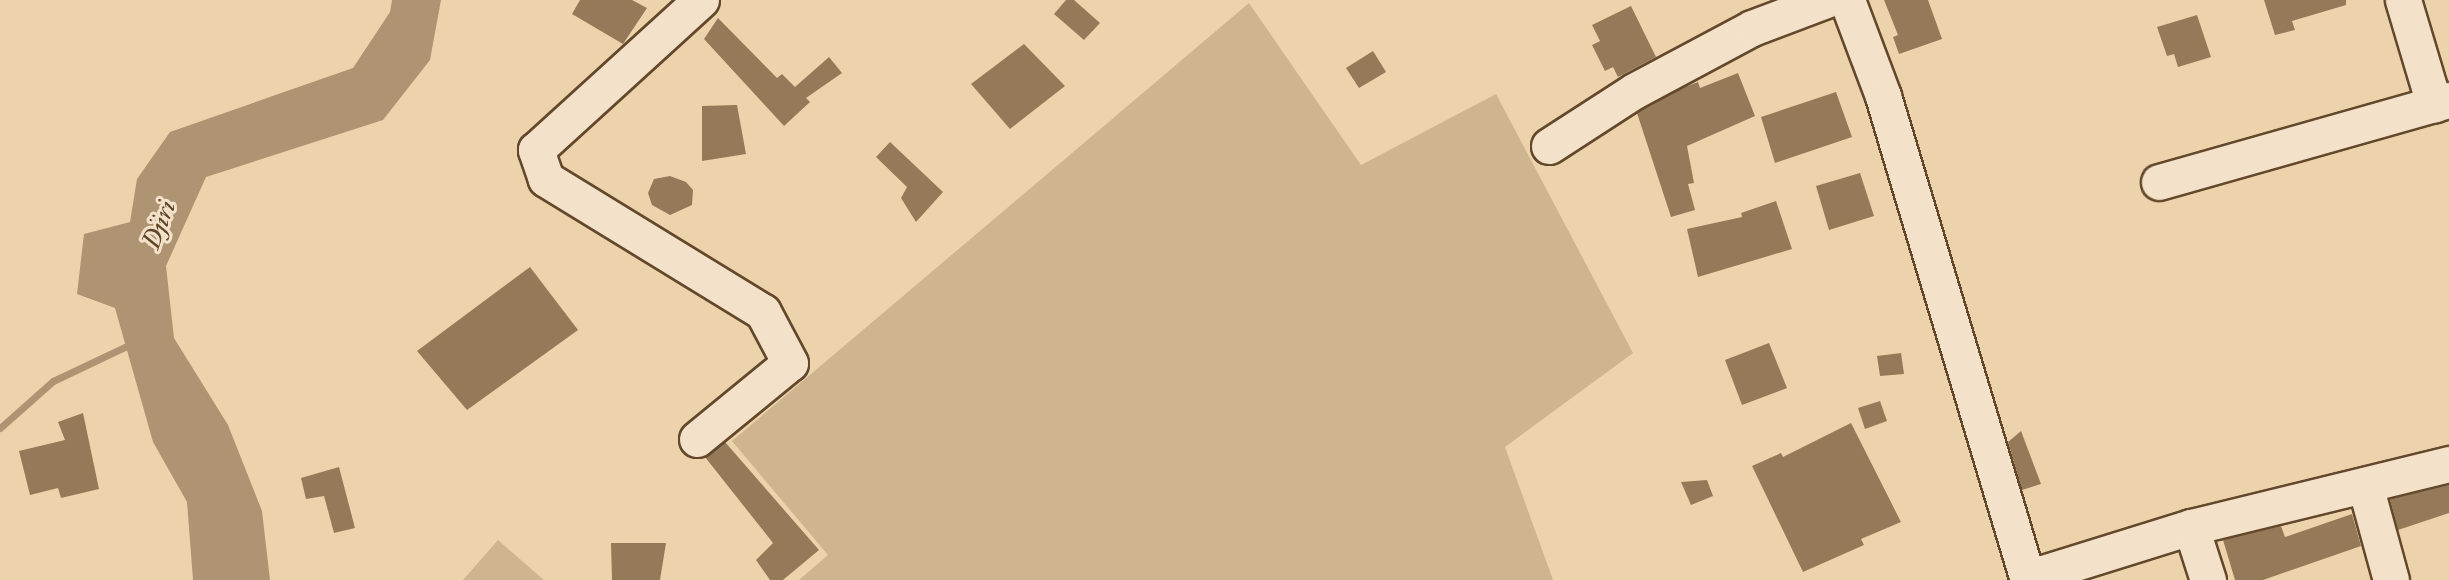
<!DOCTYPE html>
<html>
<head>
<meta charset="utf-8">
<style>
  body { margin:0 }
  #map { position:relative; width:2449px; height:580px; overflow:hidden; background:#edd3ac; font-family:"IM FELL Double Pica",serif }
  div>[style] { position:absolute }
  .green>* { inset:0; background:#ceb48f }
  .water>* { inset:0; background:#ae9472 }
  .stream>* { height:7px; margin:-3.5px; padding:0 3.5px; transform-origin:3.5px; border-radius:3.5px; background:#ae9472 }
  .building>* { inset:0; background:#957a59 }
  .roads { filter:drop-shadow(2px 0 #63482b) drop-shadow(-2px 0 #63482b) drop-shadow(0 2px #63482b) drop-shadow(0 -2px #63482b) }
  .minor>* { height:35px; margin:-17.5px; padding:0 17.5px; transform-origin:17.5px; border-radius:17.5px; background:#f3e2c9 }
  span { translate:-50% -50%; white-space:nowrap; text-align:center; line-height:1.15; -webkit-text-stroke:6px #f3e2c9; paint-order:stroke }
  .water-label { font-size:26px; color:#5f4528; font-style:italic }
</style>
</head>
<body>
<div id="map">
  <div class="green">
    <div style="clip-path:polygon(1249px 3px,1361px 165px,1496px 94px,1633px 353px,1505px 447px,1553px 580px,799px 580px,828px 555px,732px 441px)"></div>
    <div style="clip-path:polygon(498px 540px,544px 580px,463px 580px)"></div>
  </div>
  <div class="water">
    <div style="clip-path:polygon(392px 0,441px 0,430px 60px,383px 120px,206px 177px,166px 266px,174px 338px,228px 425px,262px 511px,270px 580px,193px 580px,187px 502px,153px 442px,115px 308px,77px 294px,84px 234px,130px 222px,137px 179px,170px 132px,353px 68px,390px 12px)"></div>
  </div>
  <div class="stream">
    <div style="left:0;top:428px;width:71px;rotate:-41.6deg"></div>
    <div style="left:53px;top:381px;width:89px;rotate:-25.4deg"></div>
  </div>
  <div class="building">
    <div style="clip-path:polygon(580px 0,632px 0,647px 8px,623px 44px,572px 14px)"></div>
    <div style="clip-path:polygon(1066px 0,1074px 0,1100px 23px,1084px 40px,1054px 14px)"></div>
    <div style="clip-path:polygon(1884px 0,1928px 0,1942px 39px,1899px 54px,1893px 37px,1898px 35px)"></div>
    <div style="clip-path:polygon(2264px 0,2346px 0,2346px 5px,2292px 21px,2295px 30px,2275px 35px)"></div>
    <div style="clip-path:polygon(1631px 6px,1656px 57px,1618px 77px,1613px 67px,1605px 71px,1592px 45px,1600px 41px,1592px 25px)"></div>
    <div style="clip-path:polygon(2197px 15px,2211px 57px,2178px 67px,2174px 54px,2167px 56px,2157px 27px)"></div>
    <div style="clip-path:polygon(718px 18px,777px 78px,782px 74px,795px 87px,829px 57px,842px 73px,806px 98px,810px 102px,784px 126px,704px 39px)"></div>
    <div style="clip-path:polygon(1024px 44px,1065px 86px,1010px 129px,971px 84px)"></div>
    <div style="clip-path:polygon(1373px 51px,1386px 72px,1359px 88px,1346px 68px)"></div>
    <div style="clip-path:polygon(1738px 73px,1755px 116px,1687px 146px,1694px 183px,1688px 184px,1695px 210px,1671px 217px,1637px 113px,1682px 88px,1698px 82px,1700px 88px)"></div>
    <div style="clip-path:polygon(1836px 92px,1852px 137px,1775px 163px,1761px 117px)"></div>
    <div style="clip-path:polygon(737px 105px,746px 154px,702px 161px,702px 106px)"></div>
    <div style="clip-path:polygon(890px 142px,943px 192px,916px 222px,901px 198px,907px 187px,876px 157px)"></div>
    <div style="clip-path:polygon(1860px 173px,1874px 216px,1829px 230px,1816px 186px)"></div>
    <div style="clip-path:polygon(670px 176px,686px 182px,693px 190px,692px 205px,670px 215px,652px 205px,648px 193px,654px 179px)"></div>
    <div style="clip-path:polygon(1776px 201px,1792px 249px,1698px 277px,1687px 229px,1742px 217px,1741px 213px)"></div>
    <div style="clip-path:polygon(530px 267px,578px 330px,467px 410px,417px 351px)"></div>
    <div style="clip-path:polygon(1769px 343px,1787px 388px,1742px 405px,1725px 360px)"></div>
    <div style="clip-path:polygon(1901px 353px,1904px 374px,1880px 376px,1877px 356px)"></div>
    <div style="clip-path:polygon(1880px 401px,1887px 421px,1865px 429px,1858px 408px)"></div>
    <div style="clip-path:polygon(83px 413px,99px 489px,61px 498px,58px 488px,30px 495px,19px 451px,65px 440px,58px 422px)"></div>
    <div style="clip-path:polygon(1851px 423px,1901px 522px,1861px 539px,1864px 545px,1803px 572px,1752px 466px,1781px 453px,1783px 457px)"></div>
    <div style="clip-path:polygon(2021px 431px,2041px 484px,2022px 490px,2008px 442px)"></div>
    <div style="clip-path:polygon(725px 442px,819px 550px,783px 580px,770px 580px,756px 560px,773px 543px,705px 457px)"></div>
    <div style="clip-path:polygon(339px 467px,355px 528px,334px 533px,324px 496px,306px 499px,301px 478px)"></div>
    <div style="clip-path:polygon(1707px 480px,1713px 496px,1691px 505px,1681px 482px)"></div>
    <div style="clip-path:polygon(2449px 485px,2449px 513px,2398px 530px,2390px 499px)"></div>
    <div style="clip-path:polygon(2352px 514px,2361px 546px,2263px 580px,2235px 580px,2223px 540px,2281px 526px,2285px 537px)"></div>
    <div style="clip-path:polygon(611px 543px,666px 543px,660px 580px,612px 580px)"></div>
  </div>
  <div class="roads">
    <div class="minor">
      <div style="left:1847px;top:0;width:103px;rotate:69.4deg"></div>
      <div style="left:1883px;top:96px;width:505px;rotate:73.32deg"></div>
      <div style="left:2403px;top:0;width:109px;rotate:73.4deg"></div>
      <div style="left:1549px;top:146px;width:101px;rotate:-32.9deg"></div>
      <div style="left:1634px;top:91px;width:134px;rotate:-28.1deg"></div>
      <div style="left:1752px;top:28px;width:79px;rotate:-20.7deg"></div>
      <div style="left:2159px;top:182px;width:301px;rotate:-15.8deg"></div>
      <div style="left:697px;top:439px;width:120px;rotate:-39.3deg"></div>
      <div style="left:790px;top:363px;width:58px;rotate:-117.9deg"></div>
      <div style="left:763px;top:312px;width:255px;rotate:-148.5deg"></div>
      <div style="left:546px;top:179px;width:31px;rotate:-109deg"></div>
      <div style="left:536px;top:150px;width:223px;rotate:-42.3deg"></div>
      <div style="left:2365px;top:485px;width:98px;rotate:74.7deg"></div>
      <div style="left:2191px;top:527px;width:56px;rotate:72.2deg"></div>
      <div style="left:2027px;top:578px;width:172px;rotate:-17.3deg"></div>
      <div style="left:2191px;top:527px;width:266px;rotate:-13.7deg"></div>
    </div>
  </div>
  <div class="water-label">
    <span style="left:160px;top:225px;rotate:-69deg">Djiri</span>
  </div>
</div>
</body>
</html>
